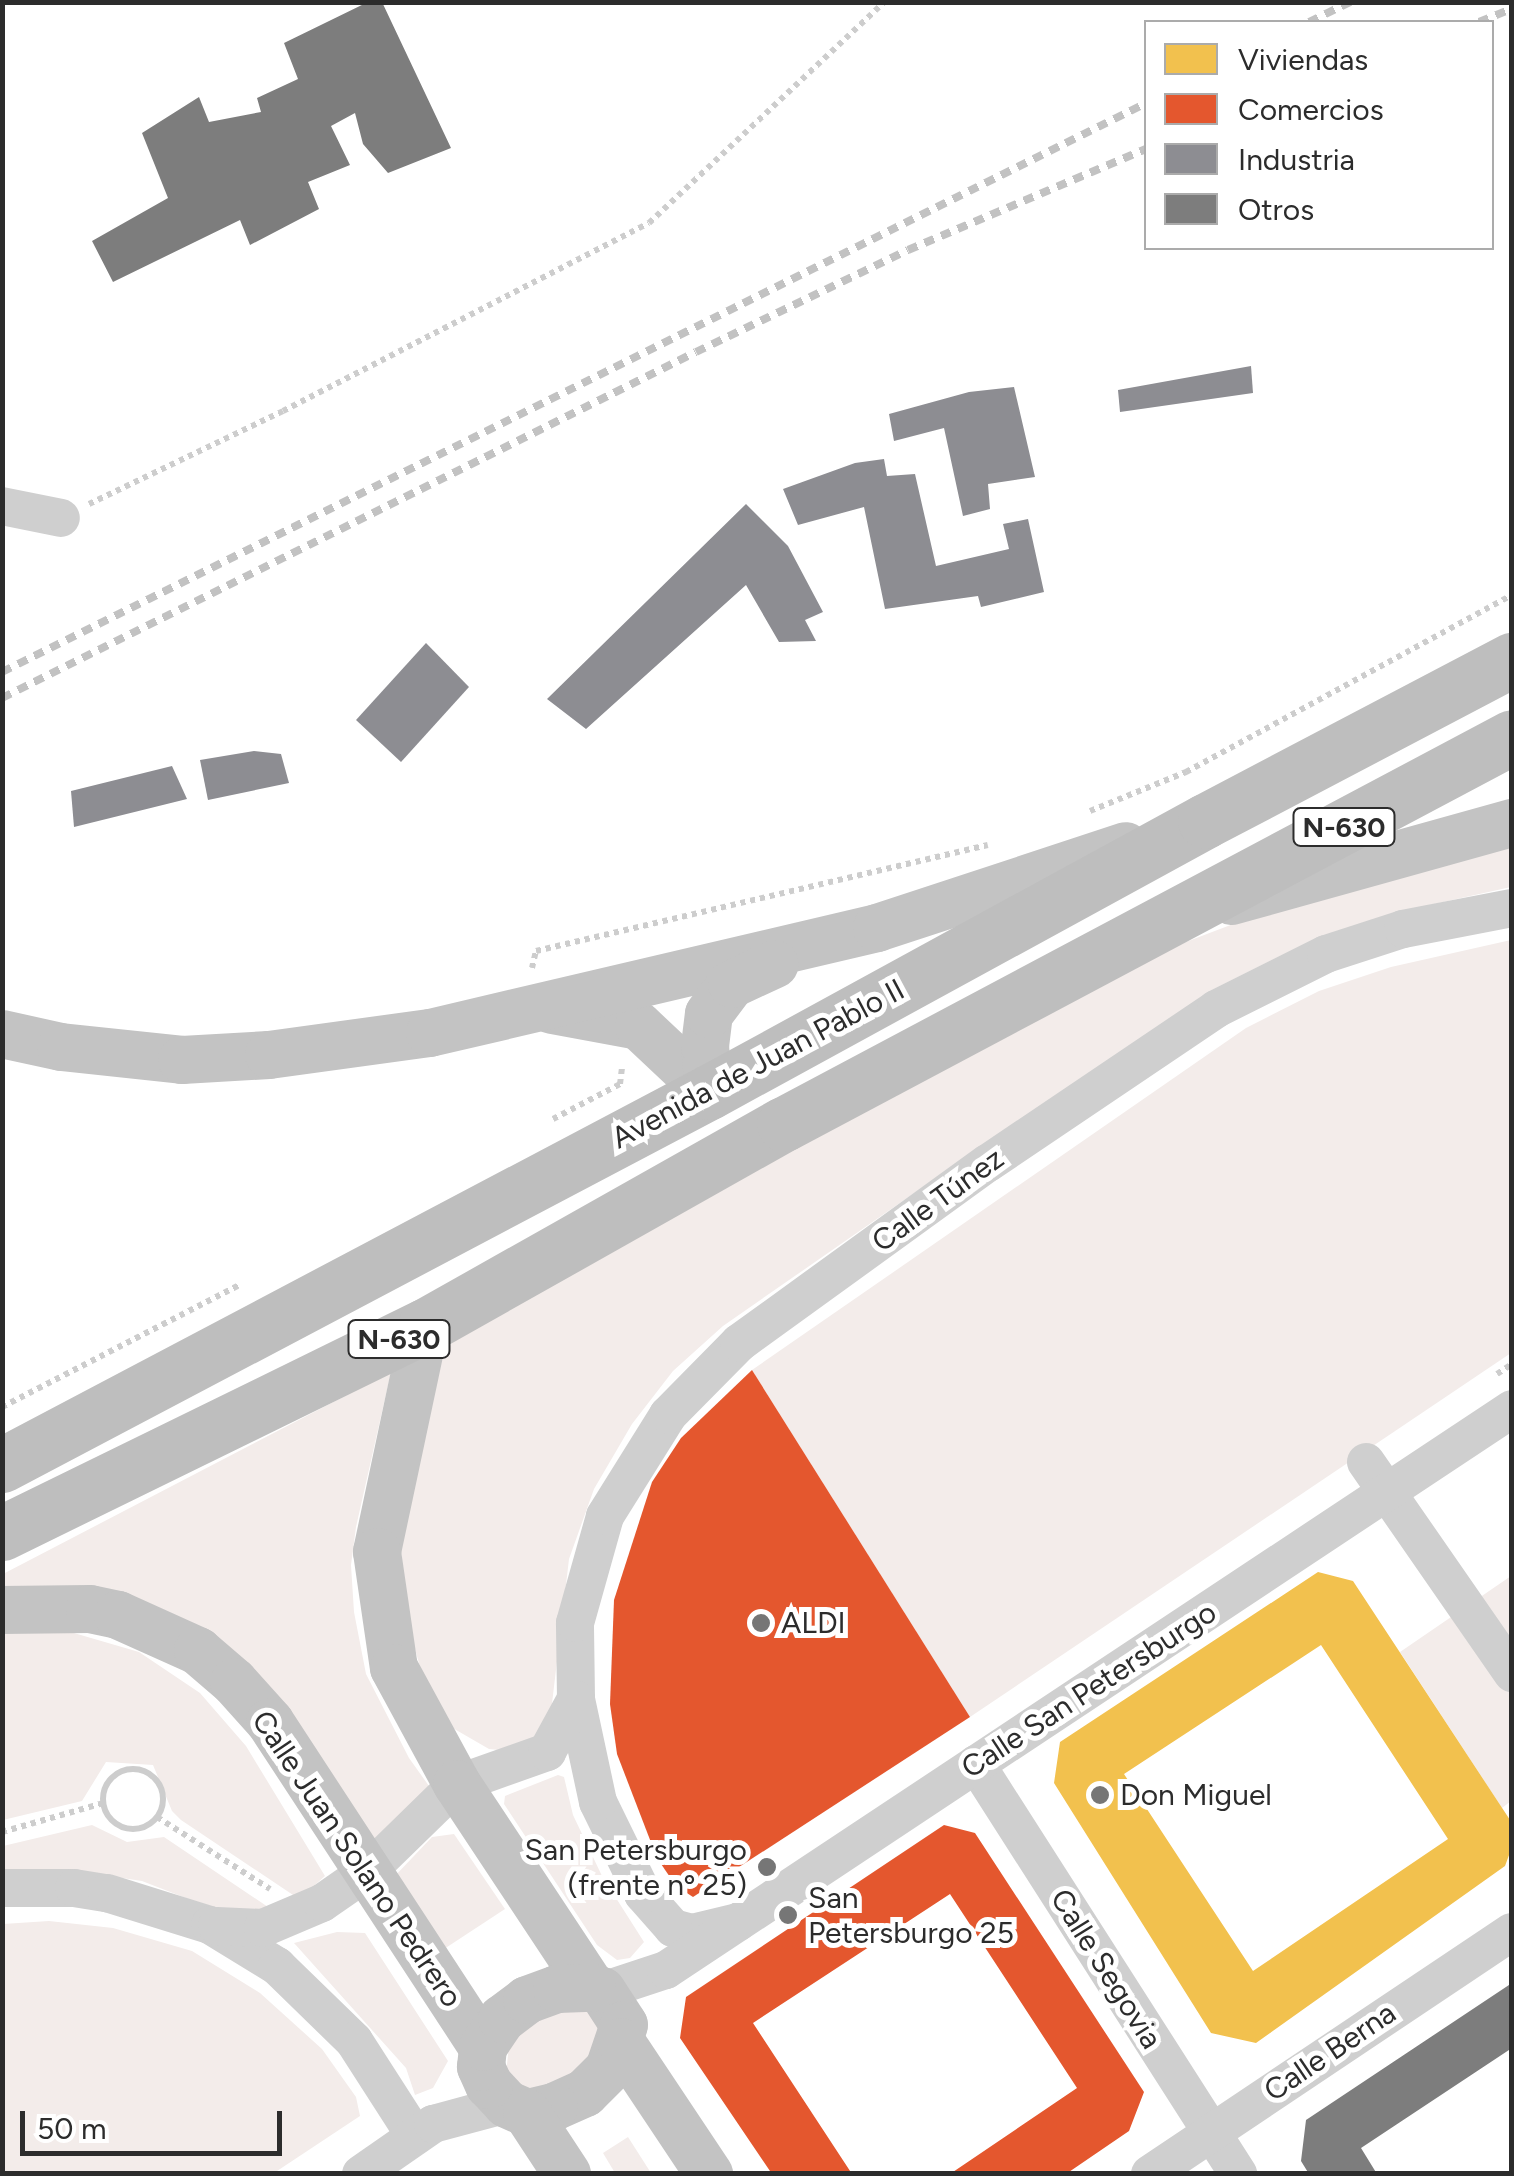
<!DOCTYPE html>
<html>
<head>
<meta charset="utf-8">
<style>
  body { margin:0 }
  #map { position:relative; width:1514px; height:2176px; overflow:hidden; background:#fff; font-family:Figtree,sans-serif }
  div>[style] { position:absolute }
  .green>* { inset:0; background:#f3ecea }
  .homes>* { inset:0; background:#f2c14e }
  .shops>* { inset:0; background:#e4572e }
  .industry>* { inset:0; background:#8d8d92 }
  .building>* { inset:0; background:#7d7d7d }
  .path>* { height:6px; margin-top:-3px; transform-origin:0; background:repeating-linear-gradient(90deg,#cdcdcd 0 5px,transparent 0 10px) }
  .path>.ring { margin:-3px; padding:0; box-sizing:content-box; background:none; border:6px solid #cdcdcd; border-radius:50% }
  .minor>* { height:38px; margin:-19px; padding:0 19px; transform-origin:19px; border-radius:19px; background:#cfcfcf }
  .major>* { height:48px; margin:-24px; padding:0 24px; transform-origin:24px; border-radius:24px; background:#c3c3c3 }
  .highway>* { height:55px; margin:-27.5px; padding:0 27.5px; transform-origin:27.5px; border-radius:27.5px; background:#bebebe }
  .rail>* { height:8px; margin-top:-4px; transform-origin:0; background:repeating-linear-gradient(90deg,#c2c2c2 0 10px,transparent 0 18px) }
  .dots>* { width:28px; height:28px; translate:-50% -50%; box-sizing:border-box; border:5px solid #fff; border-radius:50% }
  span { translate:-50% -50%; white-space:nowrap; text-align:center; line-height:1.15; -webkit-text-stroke:10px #fff; paint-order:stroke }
  .shield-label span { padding:2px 8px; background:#fff; border:2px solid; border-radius:8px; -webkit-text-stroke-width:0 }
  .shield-label { font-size:28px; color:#2c2c2c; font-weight:700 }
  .street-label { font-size:30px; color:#2c2c2c }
  .poi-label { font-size:30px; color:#2c2c2c }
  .left { translate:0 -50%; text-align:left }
  .right { translate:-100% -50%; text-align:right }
  .frame { position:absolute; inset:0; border:5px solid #2c2c2c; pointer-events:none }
  .legend { position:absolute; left:1144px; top:20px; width:350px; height:230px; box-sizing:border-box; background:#fff; border:2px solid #ababab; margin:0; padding:12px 18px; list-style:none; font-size:30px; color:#2c2c2c }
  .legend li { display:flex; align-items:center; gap:20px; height:50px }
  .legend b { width:50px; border:2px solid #ababab }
  .scale { position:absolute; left:20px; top:2111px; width:262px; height:45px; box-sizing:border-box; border:5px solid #2c2c2c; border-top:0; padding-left:12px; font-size:30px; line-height:35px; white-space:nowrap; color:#2c2c2c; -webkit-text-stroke:8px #fff; paint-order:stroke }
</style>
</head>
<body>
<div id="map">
  <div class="green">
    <div style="clip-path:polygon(1511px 842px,1511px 887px,1389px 914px,953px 1166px,723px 1326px,673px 1371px,632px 1424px,594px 1489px,569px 1559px,551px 1712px,529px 1745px,510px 1751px,489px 1749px,444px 1723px,423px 1678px,409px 1627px,400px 1542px,438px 1368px,457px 1333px,1149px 956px,1283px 905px)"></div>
    <div style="clip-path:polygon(1511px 940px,1511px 1353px,970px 1717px,752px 1370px,1246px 1028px,1319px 991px,1391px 967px)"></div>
    <div style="clip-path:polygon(391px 1372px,356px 1527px,351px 1565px,354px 1612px,366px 1674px,409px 1758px,429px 1786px,373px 1843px,287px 1714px,3px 1591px,3px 1574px)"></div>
    <div style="clip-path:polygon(1511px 1576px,1511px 1801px,1502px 1808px,1400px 1652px)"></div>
    <div style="clip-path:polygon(43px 1624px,139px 1652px,200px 1693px,246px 1746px,325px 1876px,299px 1899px,181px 1820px,172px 1811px,153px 1765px,106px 1762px,82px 1801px,3px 1820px,2px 1626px)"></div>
    <div style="clip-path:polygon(558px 1775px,564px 1777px,573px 1815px,602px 1876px,644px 1942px,630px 1958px,617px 1960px,597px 1945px,504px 1804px,505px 1796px)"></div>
    <div style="clip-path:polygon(92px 1825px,127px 1842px,164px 1837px,268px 1907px,232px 1916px,142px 1881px,63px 1869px,3px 1873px,3px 1846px)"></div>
    <div style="clip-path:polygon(454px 1834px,505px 1909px,441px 1951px,393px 1878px,432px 1837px)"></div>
    <div style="clip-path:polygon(49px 1921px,113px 1928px,192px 1951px,260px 1993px,322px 2049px,356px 2097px,360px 2116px,274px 2173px,3px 2173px,3px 1924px)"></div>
    <div style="clip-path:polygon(337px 1932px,365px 1933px,448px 2061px,433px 2088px,415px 2095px,406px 2068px,294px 1943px)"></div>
    <div style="clip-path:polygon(578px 2003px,599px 2018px,603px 2036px,592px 2057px,572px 2079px,521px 2092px,506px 2074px,509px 2045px,526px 2025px)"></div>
    <div style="clip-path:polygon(628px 2137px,651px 2173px,615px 2173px,603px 2153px)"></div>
  </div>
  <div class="homes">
    <div style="clip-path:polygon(evenodd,1318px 1572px,1353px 1581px,1512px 1823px,1512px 1847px,1505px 1866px,1256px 2043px,1211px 2033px,1054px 1783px,1060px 1742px,1318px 1572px,1321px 1645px,1448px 1839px,1253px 1971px,1124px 1774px,1321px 1645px)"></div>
  </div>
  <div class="shops">
    <div style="clip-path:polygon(752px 1370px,970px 1717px,693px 1897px,676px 1886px,657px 1858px,617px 1754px,610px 1704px,614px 1600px,652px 1482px,681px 1438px)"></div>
    <div style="clip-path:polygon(944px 1825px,975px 1833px,1144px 2092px,1129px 2131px,1066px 2174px,950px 2174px,1077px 2088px,950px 1894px,753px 2023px,852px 2174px,772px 2174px,680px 2038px,686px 1997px)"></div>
  </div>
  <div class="industry">
    <div style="clip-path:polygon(1251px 366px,1253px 393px,1120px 412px,1118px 390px)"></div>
    <div style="clip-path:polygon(1014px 387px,1035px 477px,988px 484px,990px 509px,963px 516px,944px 428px,894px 441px,889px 414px,969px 392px)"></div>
    <div style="clip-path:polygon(884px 459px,887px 476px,915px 474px,936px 566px,1009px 549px,1003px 524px,1028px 519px,1044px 592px,981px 607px,978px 596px,885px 609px,864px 507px,798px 525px,783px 489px,855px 463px)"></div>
    <div style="clip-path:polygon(746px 504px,788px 546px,823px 612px,805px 620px,816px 641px,779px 642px,746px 585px,586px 729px,547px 699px)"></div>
    <div style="clip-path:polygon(426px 643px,469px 687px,401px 762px,356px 720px)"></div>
    <div style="clip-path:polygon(254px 751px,281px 754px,289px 783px,208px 800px,200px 760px)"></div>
    <div style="clip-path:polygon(172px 766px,187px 799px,74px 827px,71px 791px)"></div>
  </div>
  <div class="building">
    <div style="clip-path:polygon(368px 2px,382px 2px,451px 148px,388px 173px,363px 144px,355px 113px,331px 126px,350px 165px,308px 182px,319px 209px,250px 245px,240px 220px,113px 282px,92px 241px,168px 198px,142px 133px,199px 97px,209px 122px,261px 112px,257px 98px,298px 79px,284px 43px)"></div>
    <div style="clip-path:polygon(1512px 1983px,1512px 2048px,1361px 2148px,1377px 2174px,1309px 2174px,1301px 2161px,1306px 2120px)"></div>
  </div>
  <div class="path">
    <div style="left:89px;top:504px;width:215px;rotate:-25.6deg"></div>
    <div style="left:283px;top:411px;width:411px;rotate:-27.2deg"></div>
    <div style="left:649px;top:223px;width:323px;rotate:-43.2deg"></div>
    <div style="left:1090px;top:811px;width:104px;rotate:-22.1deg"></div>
    <div style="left:1186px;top:772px;width:371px;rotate:-28.5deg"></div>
    <div style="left:532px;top:968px;width:17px;rotate:-77deg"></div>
    <div style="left:536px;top:951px;width:464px;rotate:-13.2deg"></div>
    <div style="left:553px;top:1119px;width:76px;rotate:-27.6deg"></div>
    <div style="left:620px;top:1084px;width:16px;rotate:-83deg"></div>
    <div style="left:1497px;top:1374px;width:18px;rotate:-34deg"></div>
    <div style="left:2px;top:1407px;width:269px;rotate:-27.2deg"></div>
    <div class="ring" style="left:103px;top:1769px;width:54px;height:54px"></div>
    <div style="left:157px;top:1817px;width:134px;rotate:32.5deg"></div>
    <div style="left:2px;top:1832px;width:105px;rotate:-16deg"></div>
  </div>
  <div class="minor">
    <div style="left:2px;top:506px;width:60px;rotate:11.5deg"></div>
    <div style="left:1366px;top:1462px;width:257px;rotate:55.3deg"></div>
    <div style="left:976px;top:1764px;width:487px;rotate:57.4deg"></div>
    <div style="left:2px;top:1888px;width:72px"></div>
    <div style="left:74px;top:1888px;width:33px;rotate:9deg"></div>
    <div style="left:107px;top:1893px;width:108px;rotate:17.3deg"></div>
    <div style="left:210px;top:1925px;width:79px;rotate:31.5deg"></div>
    <div style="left:277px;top:1966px;width:107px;rotate:44.2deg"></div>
    <div style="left:354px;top:2041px;width:113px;rotate:57.3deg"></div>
    <div style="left:738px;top:1922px;width:47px;rotate:166.6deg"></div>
    <div style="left:692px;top:1933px;width:20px;rotate:-165deg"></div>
    <div style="left:673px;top:1928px;width:45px;rotate:-131.4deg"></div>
    <div style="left:643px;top:1894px;width:102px;rotate:-116.1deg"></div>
    <div style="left:598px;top:1802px;width:105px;rotate:-102.1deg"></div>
    <div style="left:576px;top:1699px;width:76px;rotate:-90.8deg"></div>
    <div style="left:575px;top:1623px;width:111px;rotate:-74.3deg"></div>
    <div style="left:605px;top:1516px;width:119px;rotate:-58deg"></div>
    <div style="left:668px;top:1415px;width:101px;rotate:-45.4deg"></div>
    <div style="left:739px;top:1343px;width:307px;rotate:-35.9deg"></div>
    <div style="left:988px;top:1163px;width:275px;rotate:-34deg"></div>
    <div style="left:1216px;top:1009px;width:123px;rotate:-26.6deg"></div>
    <div style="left:1326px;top:954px;width:81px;rotate:-18deg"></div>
    <div style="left:1403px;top:929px;width:111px;rotate:-10.9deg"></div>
    <div style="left:217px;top:1926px;width:46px;rotate:2.5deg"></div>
    <div style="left:263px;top:1928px;width:64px;rotate:-23deg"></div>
    <div style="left:322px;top:1903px;width:56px;rotate:-34.8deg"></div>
    <div style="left:368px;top:1871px;width:124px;rotate:-44.3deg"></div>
    <div style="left:457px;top:1784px;width:96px;rotate:-19.6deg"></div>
    <div style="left:547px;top:1752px;width:60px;rotate:-61.3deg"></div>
    <div style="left:602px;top:1991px;width:67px;rotate:-18.2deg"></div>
    <div style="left:666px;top:1970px;width:1015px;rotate:-33.55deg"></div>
    <div style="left:361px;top:2174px;width:88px;rotate:-34.8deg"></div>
    <div style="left:433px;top:2124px;width:77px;rotate:-15.1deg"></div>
    <div style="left:1150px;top:2174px;width:435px;rotate:-33.8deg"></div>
  </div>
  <div class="major">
    <div style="left:1232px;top:901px;width:291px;rotate:-15.6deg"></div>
    <div style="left:552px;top:1010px;width:88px;rotate:10.4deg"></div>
    <div style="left:639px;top:1026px;width:96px;rotate:43.3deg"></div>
    <div style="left:2px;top:1034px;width:60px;rotate:12.4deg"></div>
    <div style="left:61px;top:1047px;width:122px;rotate:6.1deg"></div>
    <div style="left:182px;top:1060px;width:87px;rotate:-3.3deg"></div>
    <div style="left:269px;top:1055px;width:162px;rotate:-7.8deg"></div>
    <div style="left:430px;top:1033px;width:459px;rotate:-13.2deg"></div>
    <div style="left:877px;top:928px;width:262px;rotate:-18.2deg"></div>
    <div style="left:709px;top:1092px;width:46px;rotate:-95deg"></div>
    <div style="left:705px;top:1046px;width:32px;rotate:-83deg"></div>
    <div style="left:709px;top:1014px;width:38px;rotate:-53deg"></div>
    <div style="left:732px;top:984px;width:47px;rotate:-24.9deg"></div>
    <div style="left:425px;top:1326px;width:231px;rotate:102deg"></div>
    <div style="left:377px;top:1552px;width:117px;rotate:81.7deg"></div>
    <div style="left:394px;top:1668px;width:132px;rotate:61.5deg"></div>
    <div style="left:457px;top:1784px;width:245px;rotate:56.5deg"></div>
    <div style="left:2px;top:1610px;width:88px;rotate:-0.7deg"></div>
    <div style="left:90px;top:1609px;width:29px;rotate:12deg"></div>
    <div style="left:118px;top:1615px;width:88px;rotate:24.2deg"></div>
    <div style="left:198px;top:1651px;width:48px;rotate:40.7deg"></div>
    <div style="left:234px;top:1682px;width:54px;rotate:48deg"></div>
    <div style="left:270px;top:1722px;width:389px;rotate:56.8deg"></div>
    <div style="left:592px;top:1988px;width:10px;rotate:17deg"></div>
    <div style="left:602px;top:1991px;width:40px;rotate:57.1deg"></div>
    <div style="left:624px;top:2025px;width:46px;rotate:108.8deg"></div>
    <div style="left:609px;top:2069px;width:34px;rotate:135deg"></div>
    <div style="left:585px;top:2093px;width:34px;rotate:156deg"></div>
    <div style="left:554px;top:2107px;width:28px;rotate:167deg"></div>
    <div style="left:527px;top:2113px;width:22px;rotate:-156deg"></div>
    <div style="left:507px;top:2104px;width:26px;rotate:-133deg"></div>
    <div style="left:489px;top:2085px;width:20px;rotate:-114deg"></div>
    <div style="left:481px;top:2067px;width:20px;rotate:-84deg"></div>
    <div style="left:483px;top:2047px;width:34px;rotate:-56deg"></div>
    <div style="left:502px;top:2019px;width:31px;rotate:-37deg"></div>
    <div style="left:527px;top:2000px;width:32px;rotate:-20deg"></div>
    <div style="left:557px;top:1989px;width:35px;rotate:-2deg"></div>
    <div style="left:621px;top:2042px;width:159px;rotate:56.3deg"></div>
    <div style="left:527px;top:2113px;width:73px;rotate:56.7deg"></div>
  </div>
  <div class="highway">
    <div style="left:2px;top:1465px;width:799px;rotate:-27.82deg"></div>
    <div style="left:709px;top:1092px;width:565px;rotate:-28.65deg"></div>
    <div style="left:1205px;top:821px;width:347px;rotate:-27.7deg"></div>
    <div style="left:2px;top:1533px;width:471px;rotate:-26.1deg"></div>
    <div style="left:425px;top:1326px;width:412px;rotate:-29.4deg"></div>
    <div style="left:784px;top:1124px;width:824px;rotate:-27.99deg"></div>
  </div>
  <div class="rail">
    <div style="left:1309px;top:22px;width:46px;rotate:-26deg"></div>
    <div style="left:1479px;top:22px;width:35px;rotate:-22deg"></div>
    <div style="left:2px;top:672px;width:1278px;rotate:-26.44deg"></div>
    <div style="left:2px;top:698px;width:775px;rotate:-26.5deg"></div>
    <div style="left:696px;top:352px;width:235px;rotate:-25.7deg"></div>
    <div style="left:908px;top:250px;width:259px;rotate:-23deg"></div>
  </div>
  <div class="dots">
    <div style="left:761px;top:1623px;background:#767676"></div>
    <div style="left:1100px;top:1795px;background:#767676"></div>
    <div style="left:767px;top:1867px;background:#767676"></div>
    <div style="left:788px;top:1915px;background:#767676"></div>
  </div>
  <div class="shield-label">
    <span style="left:1344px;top:827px">N-630</span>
    <span style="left:399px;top:1339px">N-630</span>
  </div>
  <div class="street-label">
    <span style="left:758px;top:1064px;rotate:-28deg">Avenida de Juan Pablo II</span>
    <span style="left:938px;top:1200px;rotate:-36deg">Calle Túnez</span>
    <span style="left:1089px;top:1690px;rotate:-33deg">Calle San Petersburgo</span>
    <span style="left:357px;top:1859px;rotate:56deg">Calle Juan Solano Pedrero</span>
    <span style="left:1106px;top:1969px;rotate:58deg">Calle Segovia</span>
    <span style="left:1330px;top:2052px;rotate:-34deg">Calle Berna</span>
  </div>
  <div class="poi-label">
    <span class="left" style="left:781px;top:1623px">ALDI</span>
    <span class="left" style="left:1120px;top:1795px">Don Miguel</span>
    <span class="right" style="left:747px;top:1867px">San Petersburgo<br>(frente nº 25)</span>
    <span class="left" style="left:808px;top:1915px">San<br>Petersburgo 25</span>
  </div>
  <div class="frame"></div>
  <ul class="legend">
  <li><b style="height:28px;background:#f2c14e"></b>Viviendas</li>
  <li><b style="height:28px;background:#e4572e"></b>Comercios</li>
  <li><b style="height:28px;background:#8d8d92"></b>Industria</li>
  <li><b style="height:28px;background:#7d7d7d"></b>Otros</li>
  </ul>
  <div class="scale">50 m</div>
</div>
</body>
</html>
